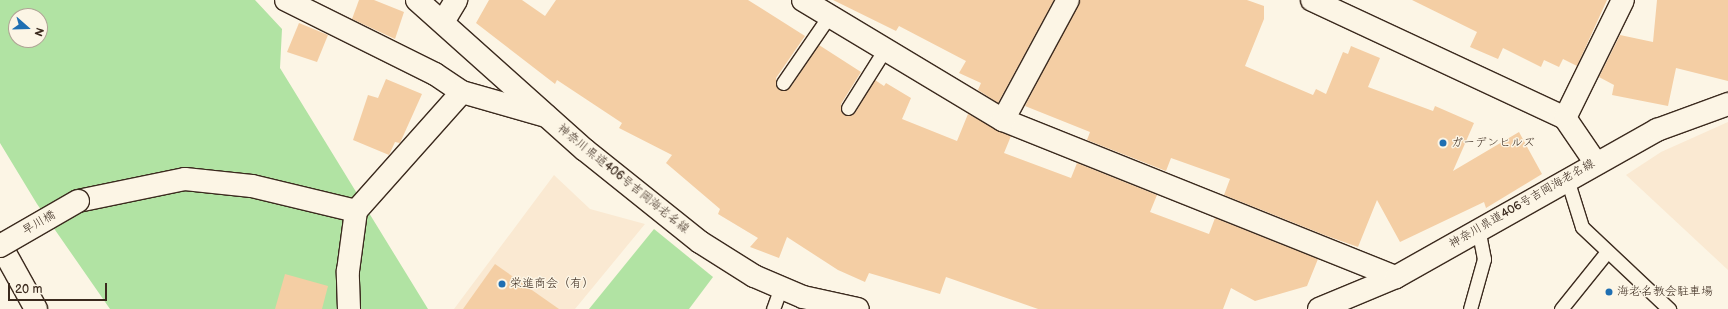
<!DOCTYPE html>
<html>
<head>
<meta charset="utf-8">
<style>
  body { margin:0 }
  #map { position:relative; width:1728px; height:309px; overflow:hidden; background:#fcf5e5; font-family:"Balsamiq Sans","Klee One",sans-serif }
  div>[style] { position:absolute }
  .built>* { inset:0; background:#fae9d2 }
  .green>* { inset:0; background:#b1e3a3 }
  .building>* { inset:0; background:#f4cea4 }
  .roads { filter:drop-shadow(1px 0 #3b2a1e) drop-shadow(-1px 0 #3b2a1e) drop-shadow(0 1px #3b2a1e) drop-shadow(0 -1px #3b2a1e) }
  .service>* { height:13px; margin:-6.5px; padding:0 6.5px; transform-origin:6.5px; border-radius:6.5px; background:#fcf5e5 }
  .minor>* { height:22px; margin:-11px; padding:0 11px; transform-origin:11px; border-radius:11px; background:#fcf5e5 }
  .secondary>* { height:22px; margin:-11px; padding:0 11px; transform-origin:11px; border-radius:11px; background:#fcf5e5 }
  .motorway>* { height:22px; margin:-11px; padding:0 11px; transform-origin:11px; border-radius:11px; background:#fcf5e5 }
  .bridges { filter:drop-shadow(1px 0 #3b2a1e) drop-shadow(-1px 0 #3b2a1e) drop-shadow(0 1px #3b2a1e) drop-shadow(0 -1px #3b2a1e) }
  .minor-bridge>* { height:22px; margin:-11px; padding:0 11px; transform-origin:11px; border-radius:11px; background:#fcf5e5 }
  .dots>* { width:11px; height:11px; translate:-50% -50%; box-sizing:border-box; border:2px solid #fcf5e5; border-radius:50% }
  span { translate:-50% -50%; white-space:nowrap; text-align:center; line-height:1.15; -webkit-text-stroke:3px #fcf5e5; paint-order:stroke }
  .poi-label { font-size:12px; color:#3b2a1e }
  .left { translate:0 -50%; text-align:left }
  .street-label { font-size:12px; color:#3b2a1e }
  .north { position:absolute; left:8px; top:8px; width:40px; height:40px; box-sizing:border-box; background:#fcf5e5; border:1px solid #afa495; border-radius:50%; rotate:110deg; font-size:11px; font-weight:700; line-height:16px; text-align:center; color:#3b2a1e }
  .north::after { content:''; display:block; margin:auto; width:14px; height:18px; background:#1f6fb2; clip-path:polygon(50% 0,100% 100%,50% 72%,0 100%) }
  .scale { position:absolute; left:8px; top:283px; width:99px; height:18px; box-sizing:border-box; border:2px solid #3b2a1e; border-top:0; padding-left:5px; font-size:12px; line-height:14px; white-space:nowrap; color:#3b2a1e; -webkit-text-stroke:3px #fcf5e5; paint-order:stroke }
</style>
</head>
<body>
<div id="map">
  <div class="built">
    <div style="clip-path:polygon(1728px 122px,1728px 270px,1626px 175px,1661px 152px)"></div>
    <div style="clip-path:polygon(554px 175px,590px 209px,645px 224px,575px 309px,454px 309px)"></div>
  </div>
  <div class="green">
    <div style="clip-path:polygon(evenodd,0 0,255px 0,282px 29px,280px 68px,428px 309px,110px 309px,37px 204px,0 143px,0 0,16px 16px,40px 16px,40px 40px,16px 40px,16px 16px)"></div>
    <div style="clip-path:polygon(654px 229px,713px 277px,689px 309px,589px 309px)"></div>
  </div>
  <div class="building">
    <div style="clip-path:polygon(359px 0,374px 0,404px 12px,395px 39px,352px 19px)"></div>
    <div style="clip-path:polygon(489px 0,522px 0,545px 16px,556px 0,748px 0,805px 36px,776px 78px,779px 90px,790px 88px,819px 45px,861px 72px,841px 104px,844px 115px,855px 113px,875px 80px,884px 86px,886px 83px,911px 98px,902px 119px,957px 141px,968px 114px,1011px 136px,1004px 153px,1071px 178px,1077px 163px,1157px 195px,1150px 212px,1209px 234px,1215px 218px,1318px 259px,1307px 286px,1255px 301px,1231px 288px,1223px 309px,1038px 309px,946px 277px,940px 294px,869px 273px,865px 282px,838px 270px,787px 237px,779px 258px,750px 247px,758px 238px,718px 214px,720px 209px,666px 163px,672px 155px,619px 128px,622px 123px,557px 80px,555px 84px,476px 23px)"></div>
    <div style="clip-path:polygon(833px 0,1054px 0,998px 103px,978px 90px,981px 83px,959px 73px,966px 61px,899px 26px,896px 31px)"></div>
    <div style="clip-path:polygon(1080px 0,1247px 0,1264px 6px,1264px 19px,1245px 66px,1313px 95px,1316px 89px,1326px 94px,1343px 52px,1348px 54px,1351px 46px,1380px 58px,1368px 87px,1433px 111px,1435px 106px,1474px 123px,1453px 171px,1519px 132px,1542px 174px,1486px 208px,1484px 202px,1400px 242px,1377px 200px,1358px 247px,1327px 236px,1224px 195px,1230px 179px,1171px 158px,1166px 171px,1087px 140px,1090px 132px,1025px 106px)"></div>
    <div style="clip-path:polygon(1412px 0,1607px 0,1577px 66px,1563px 59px,1559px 67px,1544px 60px,1541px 67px,1503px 48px,1498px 59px,1470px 47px,1477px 32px)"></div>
    <div style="clip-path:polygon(1657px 0,1728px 0,1728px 81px,1676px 68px,1668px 106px,1612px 95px,1614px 85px,1599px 77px,1620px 35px,1653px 42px)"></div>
    <div style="clip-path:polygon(299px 23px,328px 35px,317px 62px,287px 52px)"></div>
    <div style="clip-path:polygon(386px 79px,422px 94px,400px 143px,395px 142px,389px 155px,353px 140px,368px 95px,378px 98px)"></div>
    <div style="clip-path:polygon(495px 264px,559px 309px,463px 309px)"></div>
    <div style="clip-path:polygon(285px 274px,328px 286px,322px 309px,275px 309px)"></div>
  </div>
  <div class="roads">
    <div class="service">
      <div style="left:783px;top:83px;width:81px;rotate:-55.5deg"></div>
      <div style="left:848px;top:108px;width:70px;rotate:-57.9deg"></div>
      <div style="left:1567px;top:179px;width:50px;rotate:72.6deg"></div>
      <div style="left:1582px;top:227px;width:120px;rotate:43.3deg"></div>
      <div style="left:773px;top:309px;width:23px;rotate:-70deg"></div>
      <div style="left:1470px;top:309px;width:52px;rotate:-74.4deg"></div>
      <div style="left:1484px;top:259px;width:31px;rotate:-101deg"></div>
      <div style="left:1561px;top:309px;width:72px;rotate:-51.2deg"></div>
    </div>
    <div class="minor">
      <div style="left:286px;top:0;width:166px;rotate:26.4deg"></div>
      <div style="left:435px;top:74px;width:32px;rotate:34deg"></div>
      <div style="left:462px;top:92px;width:87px;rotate:15.9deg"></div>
      <div style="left:803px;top:0;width:233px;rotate:31deg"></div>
      <div style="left:1003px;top:120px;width:423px;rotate:21.8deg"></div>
      <div style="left:1312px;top:0;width:279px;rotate:25deg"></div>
      <div style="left:1565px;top:118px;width:53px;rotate:55.7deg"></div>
      <div style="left:443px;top:22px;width:26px;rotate:-59deg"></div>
      <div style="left:1565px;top:118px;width:131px;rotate:-63.8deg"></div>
      <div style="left:1003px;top:120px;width:136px;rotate:-61.6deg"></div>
      <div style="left:78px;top:201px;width:109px;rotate:-11.6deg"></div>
      <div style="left:185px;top:179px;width:67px;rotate:6deg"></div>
      <div style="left:252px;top:186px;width:107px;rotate:13.5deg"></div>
      <div style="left:349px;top:309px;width:38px;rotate:-92deg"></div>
      <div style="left:348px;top:271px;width:61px;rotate:-82.4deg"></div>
      <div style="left:356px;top:211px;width:159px;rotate:-48.3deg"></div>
    </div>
    <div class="secondary">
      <div style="left:417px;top:0;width:225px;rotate:41.8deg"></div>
      <div style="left:585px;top:150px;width:147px;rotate:38.7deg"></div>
      <div style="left:700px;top:242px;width:64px;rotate:32.2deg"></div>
      <div style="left:754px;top:276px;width:53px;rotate:23.2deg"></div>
      <div style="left:803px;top:297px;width:56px;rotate:12.3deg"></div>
      <div style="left:1319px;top:309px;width:83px;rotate:-22.6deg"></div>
      <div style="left:1396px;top:277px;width:300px;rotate:-29.4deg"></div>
      <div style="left:1657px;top:130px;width:76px;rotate:-20.1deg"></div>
    </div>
    <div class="motorway">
      <div style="left:0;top:244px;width:74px;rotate:61deg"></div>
    </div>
  </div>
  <div class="bridges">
    <div class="minor-bridge">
      <div style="left:0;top:246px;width:90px;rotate:-30deg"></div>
    </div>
  </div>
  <div class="dots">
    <div style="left:1443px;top:143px;background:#1f6fb2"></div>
    <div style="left:502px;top:284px;background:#1f6fb2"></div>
    <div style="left:1609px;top:292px;background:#1f6fb2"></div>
  </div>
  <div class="poi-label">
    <span class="left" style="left:1451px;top:143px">ガーデンヒルズ</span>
    <span class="left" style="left:510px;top:284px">栄進商会（有）</span>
    <span class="left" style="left:1617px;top:292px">海老名教会駐車場</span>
  </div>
  <div class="street-label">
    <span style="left:623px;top:179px;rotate:39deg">神奈川県道406号吉岡海老名線</span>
    <span style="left:1522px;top:204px;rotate:-30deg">神奈川県道406号吉岡海老名線</span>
    <span style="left:39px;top:223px;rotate:-30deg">早川橋</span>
  </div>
  <div class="north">N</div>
  <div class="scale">20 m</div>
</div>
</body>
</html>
